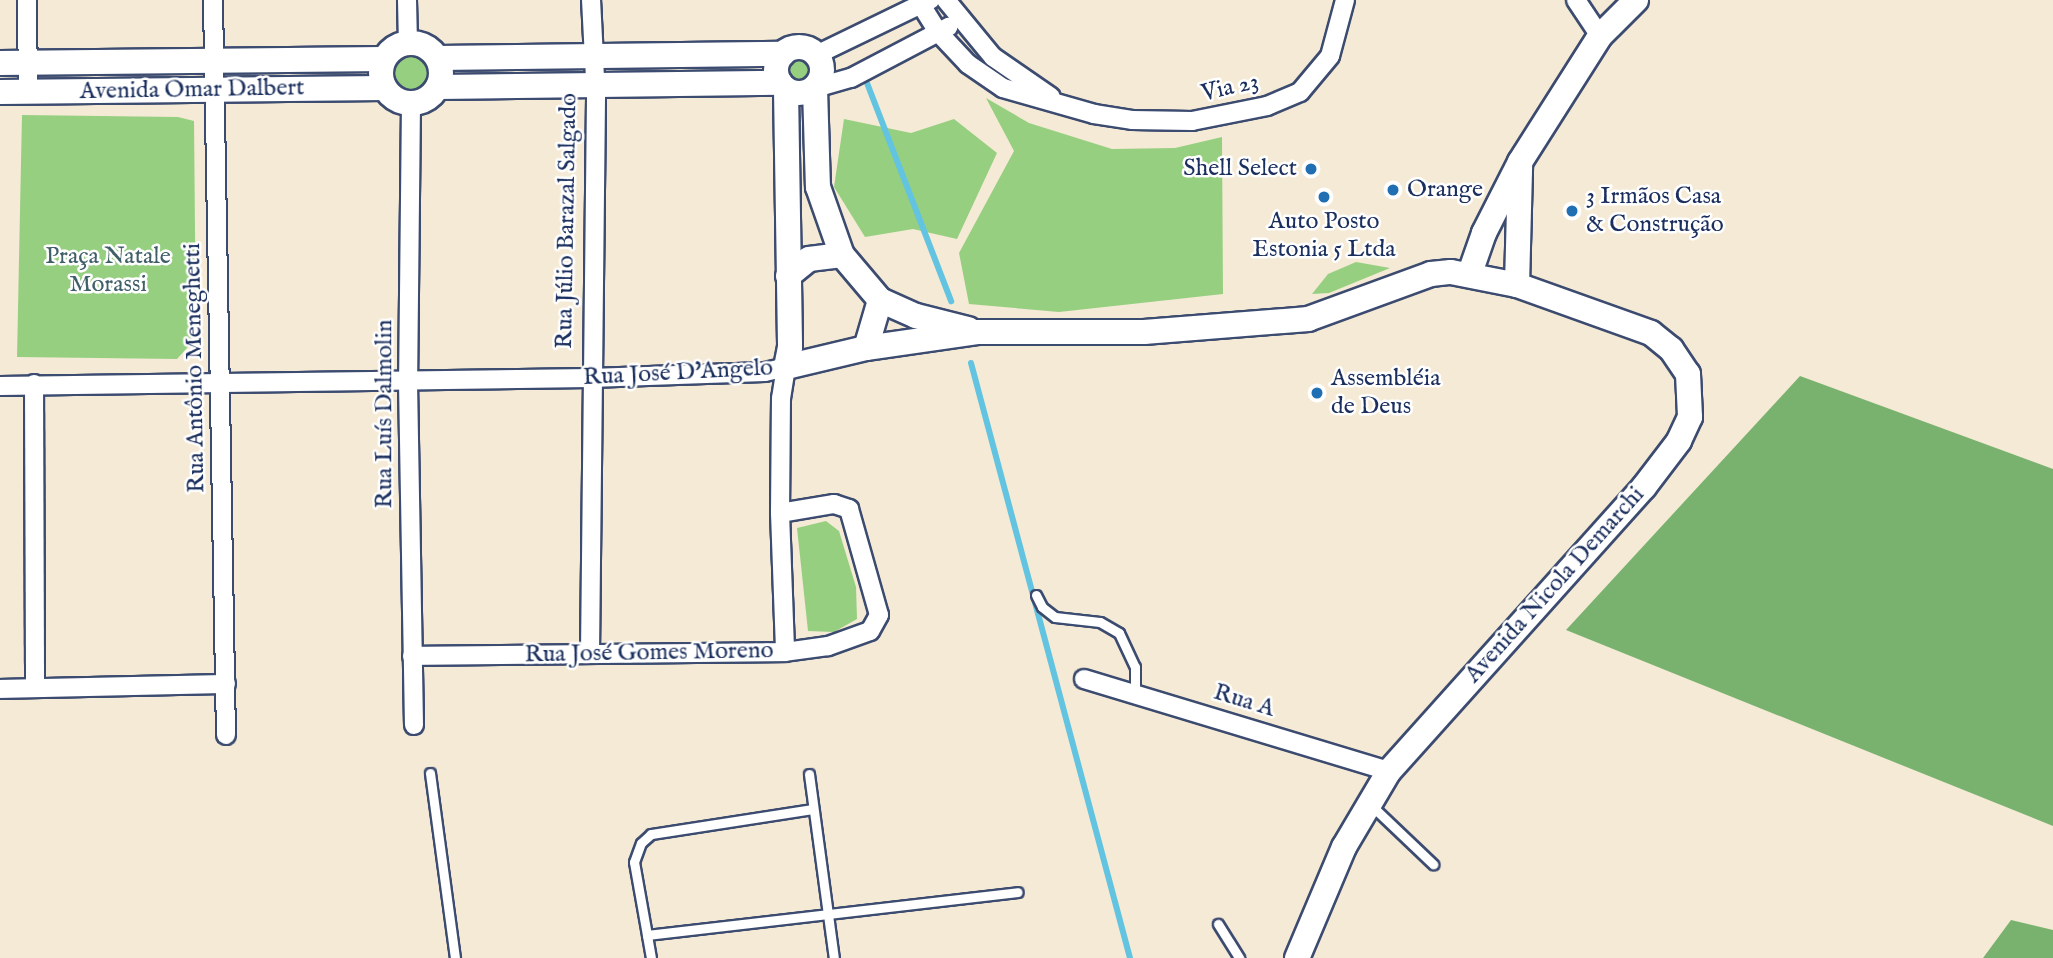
<!DOCTYPE html>
<html>
<head>
<meta charset="utf-8">
<style>
  body { margin:0 }
  #map { position:relative; width:2053px; height:958px; overflow:hidden; background:#f5ead5; font-family:"IM FELL English",serif }
  div>[style] { position:absolute }
  .green>* { inset:0; background:#97cf81 }
  .round { border-radius:50% }
  .forest>* { inset:0; background:#79b26f }
  .stream>* { height:6px; margin:-3px; padding:0 3px; transform-origin:3px; border-radius:3px; background:#62c4e0 }
  .roads { filter:drop-shadow(2px 0 #3c4b70) drop-shadow(-2px 0 #3c4b70) drop-shadow(0 2px #3c4b70) drop-shadow(0 -2px #3c4b70) }
  .lane>* { height:9px; margin:-4.5px; padding:0 4.5px; transform-origin:4.5px; border-radius:4.5px; background:#fff }
  .street>* { height:18px; margin:-9px; padding:0 9px; transform-origin:9px; border-radius:9px; background:#fff }
  .secondary>* { height:24px; margin:-12px; padding:0 12px; transform-origin:12px; border-radius:12px; background:#fff }
  .secondary>.ring { margin:-12px; padding:0; box-sizing:content-box; background:none; border:24px solid #fff; border-radius:50% }
  .dots>* { width:19px; height:19px; translate:-50% -50%; box-sizing:border-box; border:4px solid #fff; border-radius:50% }
  span { translate:-50% -50%; white-space:nowrap; text-align:center; line-height:1.15; -webkit-text-stroke:5px #fff; paint-order:stroke }
  .street-label { font-size:24px; color:#1b2f5e }
  .poi-label { font-size:24px; color:#1b2f5e }
  .right { translate:-100% -50%; text-align:right }
  .left { translate:0 -50%; text-align:left }
  .park-label { font-size:24px; color:#405f68 }
</style>
</head>
<body>
<div id="map">
  <div class="green">
    <div class="round" style="left:783px;top:54px;width:32px;height:32px"></div>
    <div class="round" style="left:395px;top:55px;width:34px;height:34px"></div>
    <div style="clip-path:polygon(986px 98px,1029px 123px,1112px 149px,1175px 148px,1222px 137px,1223px 294px,1059px 312px,969px 304px,959px 253px,1014px 151px)"></div>
    <div style="clip-path:polygon(22px 115px,178px 117px,194px 121px,196px 338px,177px 359px,17px 357px)"></div>
    <div style="clip-path:polygon(844px 119px,911px 133px,954px 119px,997px 153px,957px 239px,913px 229px,865px 237px,834px 187px)"></div>
    <div style="clip-path:polygon(1356px 262px,1390px 268px,1329px 293px,1312px 294px,1328px 274px)"></div>
    <div style="clip-path:polygon(826px 521px,839px 531px,856px 587px,857px 619px,834px 632px,808px 631px,797px 528px)"></div>
  </div>
  <div class="forest">
    <div style="clip-path:polygon(1800px 376px,2053px 469px,2053px 826px,1566px 630px)"></div>
    <div style="clip-path:polygon(2011px 920px,2053px 930px,2053px 958px,1983px 958px)"></div>
  </div>
  <div class="stream">
    <div style="left:867px;top:83px;width:234px;rotate:68.9deg"></div>
    <div style="left:971px;top:363px;width:616px;rotate:75.04deg"></div>
  </div>
  <div class="roads">
    <div class="lane">
      <div style="left:1036px;top:595px;width:13px;rotate:63deg"></div>
      <div style="left:1042px;top:607px;width:16px;rotate:38deg"></div>
      <div style="left:1055px;top:617px;width:45px;rotate:6.3deg"></div>
      <div style="left:1100px;top:622px;width:22px;rotate:30deg"></div>
      <div style="left:1119px;top:633px;width:38px;rotate:65deg"></div>
      <div style="left:1135px;top:667px;width:27px;rotate:90deg"></div>
      <div style="left:430px;top:773px;width:187px;rotate:82.3deg"></div>
      <div style="left:809px;top:774px;width:186px;rotate:82.3deg"></div>
      <div style="left:1371px;top:805px;width:86px;rotate:43.6deg"></div>
      <div style="left:1218px;top:924px;width:40px;rotate:58deg"></div>
      <div style="left:647px;top:935px;width:74px;rotate:-100.1deg"></div>
      <div style="left:634px;top:862px;width:20px;rotate:-70deg"></div>
      <div style="left:641px;top:843px;width:13px;rotate:-42deg"></div>
      <div style="left:651px;top:834px;width:164px;rotate:-8.8deg"></div>
      <div style="left:651px;top:958px;width:23px;rotate:-100deg"></div>
      <div style="left:647px;top:935px;width:373px;rotate:-6.6deg"></div>
    </div>
    <div class="street">
      <div style="left:27px;top:0;width:91px;rotate:89.4deg"></div>
      <div style="left:213px;top:0;width:735px;rotate:88.99deg"></div>
      <div style="left:407px;top:0;width:43px;rotate:88.7deg"></div>
      <div style="left:918px;top:0;width:38px;rotate:58deg"></div>
      <div style="left:938px;top:32px;width:44px;rotate:46.8deg"></div>
      <div style="left:968px;top:64px;width:42px;rotate:34.4deg"></div>
      <div style="left:1003px;top:88px;width:95px;rotate:15.9deg"></div>
      <div style="left:1094px;top:114px;width:38px;rotate:9deg"></div>
      <div style="left:1132px;top:120px;width:60px;rotate:1deg"></div>
      <div style="left:1192px;top:121px;width:76px;rotate:-11.3deg"></div>
      <div style="left:1267px;top:106px;width:36px;rotate:-23deg"></div>
      <div style="left:1300px;top:92px;width:47px;rotate:-50.2deg"></div>
      <div style="left:1330px;top:56px;width:58px;rotate:-75deg"></div>
      <div style="left:946px;top:0;width:74px;rotate:50.5deg"></div>
      <div style="left:993px;top:57px;width:70px;rotate:34.6deg"></div>
      <div style="left:1576px;top:0;width:43px;rotate:56.3deg"></div>
      <div style="left:816px;top:55px;width:127px;rotate:-25.8deg"></div>
      <div style="left:815px;top:88px;width:37px;rotate:-16deg"></div>
      <div style="left:851px;top:78px;width:110px;rotate:-27.7deg"></div>
      <div style="left:411px;top:103px;width:279px;rotate:90.6deg"></div>
      <div style="left:408px;top:382px;width:343px;rotate:89deg"></div>
      <div style="left:34px;top:384px;width:304px;rotate:89.8deg"></div>
      <div style="left:0;top:386px;width:590px;rotate:-0.78deg"></div>
      <div style="left:590px;top:378px;width:175px;rotate:-2deg"></div>
      <div style="left:765px;top:372px;width:22px;rotate:-13deg"></div>
      <div style="left:786px;top:367px;width:31px;rotate:99deg"></div>
      <div style="left:781px;top:398px;width:115px;rotate:90.5deg"></div>
      <div style="left:780px;top:513px;width:139px;rotate:87.9deg"></div>
      <div style="left:785px;top:652px;width:373px;rotate:179.4deg"></div>
      <div style="left:780px;top:513px;width:55px;rotate:-9.5deg"></div>
      <div style="left:834px;top:504px;width:16px;rotate:18deg"></div>
      <div style="left:849px;top:509px;width:110px;rotate:74.2deg"></div>
      <div style="left:879px;top:615px;width:18px;rotate:119deg"></div>
      <div style="left:870px;top:631px;width:45px;rotate:160.3deg"></div>
      <div style="left:828px;top:646px;width:43px;rotate:172.1deg"></div>
      <div style="left:590px;top:653px;width:555px;rotate:-89.38deg"></div>
      <div style="left:596px;top:98px;width:98px;rotate:-92.9deg"></div>
      <div style="left:1084px;top:679px;width:319px;rotate:16.8deg"></div>
      <div style="left:0;top:689px;width:226px;rotate:-1.3deg"></div>
    </div>
    <div class="secondary">
      <div class="ring" style="left:381px;top:43px;width:36px;height:36px"></div>
      <div class="ring" style="left:776px;top:47px;width:22px;height:22px"></div>
      <div style="left:438px;top:58px;width:345px;rotate:-0.7deg"></div>
      <div style="left:0;top:63px;width:384px;rotate:-0.6deg"></div>
      <div style="left:438px;top:87px;width:342px;rotate:-0.7deg"></div>
      <div style="left:815px;top:88px;width:99px;rotate:88.3deg"></div>
      <div style="left:818px;top:187px;width:72px;rotate:70.6deg"></div>
      <div style="left:842px;top:255px;width:59px;rotate:49.8deg"></div>
      <div style="left:880px;top:300px;width:39px;rotate:24deg"></div>
      <div style="left:916px;top:316px;width:54px;rotate:14deg"></div>
      <div style="left:786px;top:89px;width:258px;rotate:89.1deg"></div>
      <div style="left:790px;top:347px;width:20px;rotate:101deg"></div>
      <div style="left:786px;top:367px;width:82px;rotate:-13.4deg"></div>
      <div style="left:866px;top:348px;width:114px;rotate:-8.1deg"></div>
      <div style="left:979px;top:332px;width:165px"></div>
      <div style="left:1144px;top:332px;width:165px;rotate:-4.5deg"></div>
      <div style="left:1308px;top:319px;width:131px;rotate:-20.1deg"></div>
      <div style="left:1431px;top:274px;width:20px;rotate:-6deg"></div>
      <div style="left:1451px;top:272px;width:67px;rotate:11.1deg"></div>
      <div style="left:1517px;top:285px;width:142px;rotate:19.7deg"></div>
      <div style="left:1651px;top:333px;width:26px;rotate:39deg"></div>
      <div style="left:1671px;top:349px;width:30px;rotate:56deg"></div>
      <div style="left:1688px;top:374px;width:43px;rotate:87.3deg"></div>
      <div style="left:1690px;top:417px;width:26px;rotate:115deg"></div>
      <div style="left:1679px;top:441px;width:58px;rotate:127.3deg"></div>
      <div style="left:1644px;top:487px;width:382px;rotate:131.9deg"></div>
      <div style="left:1389px;top:771px;width:88px;rotate:120.6deg"></div>
      <div style="left:1344px;top:847px;width:121px;rotate:112.9deg"></div>
      <div style="left:0;top:92px;width:384px;rotate:-0.6deg"></div>
      <div style="left:1470px;top:273px;width:42px;rotate:-70.7deg"></div>
      <div style="left:1484px;top:233px;width:80px;rotate:-63.1deg"></div>
      <div style="left:1520px;top:162px;width:149px;rotate:-57.6deg"></div>
      <div style="left:1600px;top:36px;width:51px;rotate:-45deg"></div>
      <div style="left:788px;top:276px;width:27px;rotate:-39deg"></div>
      <div style="left:809px;top:259px;width:33px;rotate:-7deg"></div>
      <div style="left:1517px;top:285px;width:118px;rotate:-88.5deg"></div>
      <div style="left:866px;top:348px;width:50px;rotate:-73.7deg"></div>
    </div>
  </div>
  <div class="dots">
    <div style="left:1311px;top:169px;background:#1f6fb2"></div>
    <div style="left:1393px;top:190px;background:#1f6fb2"></div>
    <div style="left:1324px;top:197px;background:#1f6fb2"></div>
    <div style="left:1572px;top:211px;background:#1f6fb2"></div>
    <div style="left:1317px;top:393px;background:#1f6fb2"></div>
  </div>
  <div class="street-label">
    <span style="left:1230px;top:88px;rotate:-13deg">Via 23</span>
    <span style="left:192px;top:90px;rotate:-1deg">Avenida Omar Dalbert</span>
    <span style="left:567px;top:221px;rotate:-89deg">Rua Júlio Barazal Salgado</span>
    <span style="left:195px;top:368px;rotate:-91deg">Rua Antônio Meneghetti</span>
    <span style="left:678px;top:373px;rotate:-3deg">Rua José D'Angelo</span>
    <span style="left:385px;top:414px;rotate:-90deg">Rua Luís Dalmolin</span>
    <span style="left:1555px;top:585px;rotate:-48deg">Avenida Nicola Demarchi</span>
    <span style="left:649px;top:653px;rotate:-1deg">Rua José Gomes Moreno</span>
    <span style="left:1244px;top:701px;rotate:17deg">Rua A</span>
  </div>
  <div class="poi-label">
    <span class="right" style="left:1297px;top:169px">Shell Select</span>
    <span class="left" style="left:1407px;top:190px">Orange</span>
    <span class="left" style="left:1586px;top:211px">3 Irmãos Casa<br>&amp; Construção</span>
    <span style="left:1324px;top:236px">Auto Posto<br>Estonia 5 Ltda</span>
    <span class="left" style="left:1331px;top:393px">Assembléia<br>de Deus</span>
  </div>
  <div class="park-label">
    <span style="left:108px;top:271px">Praça Natale<br>Morassi</span>
  </div>
</div>
</body>
</html>
